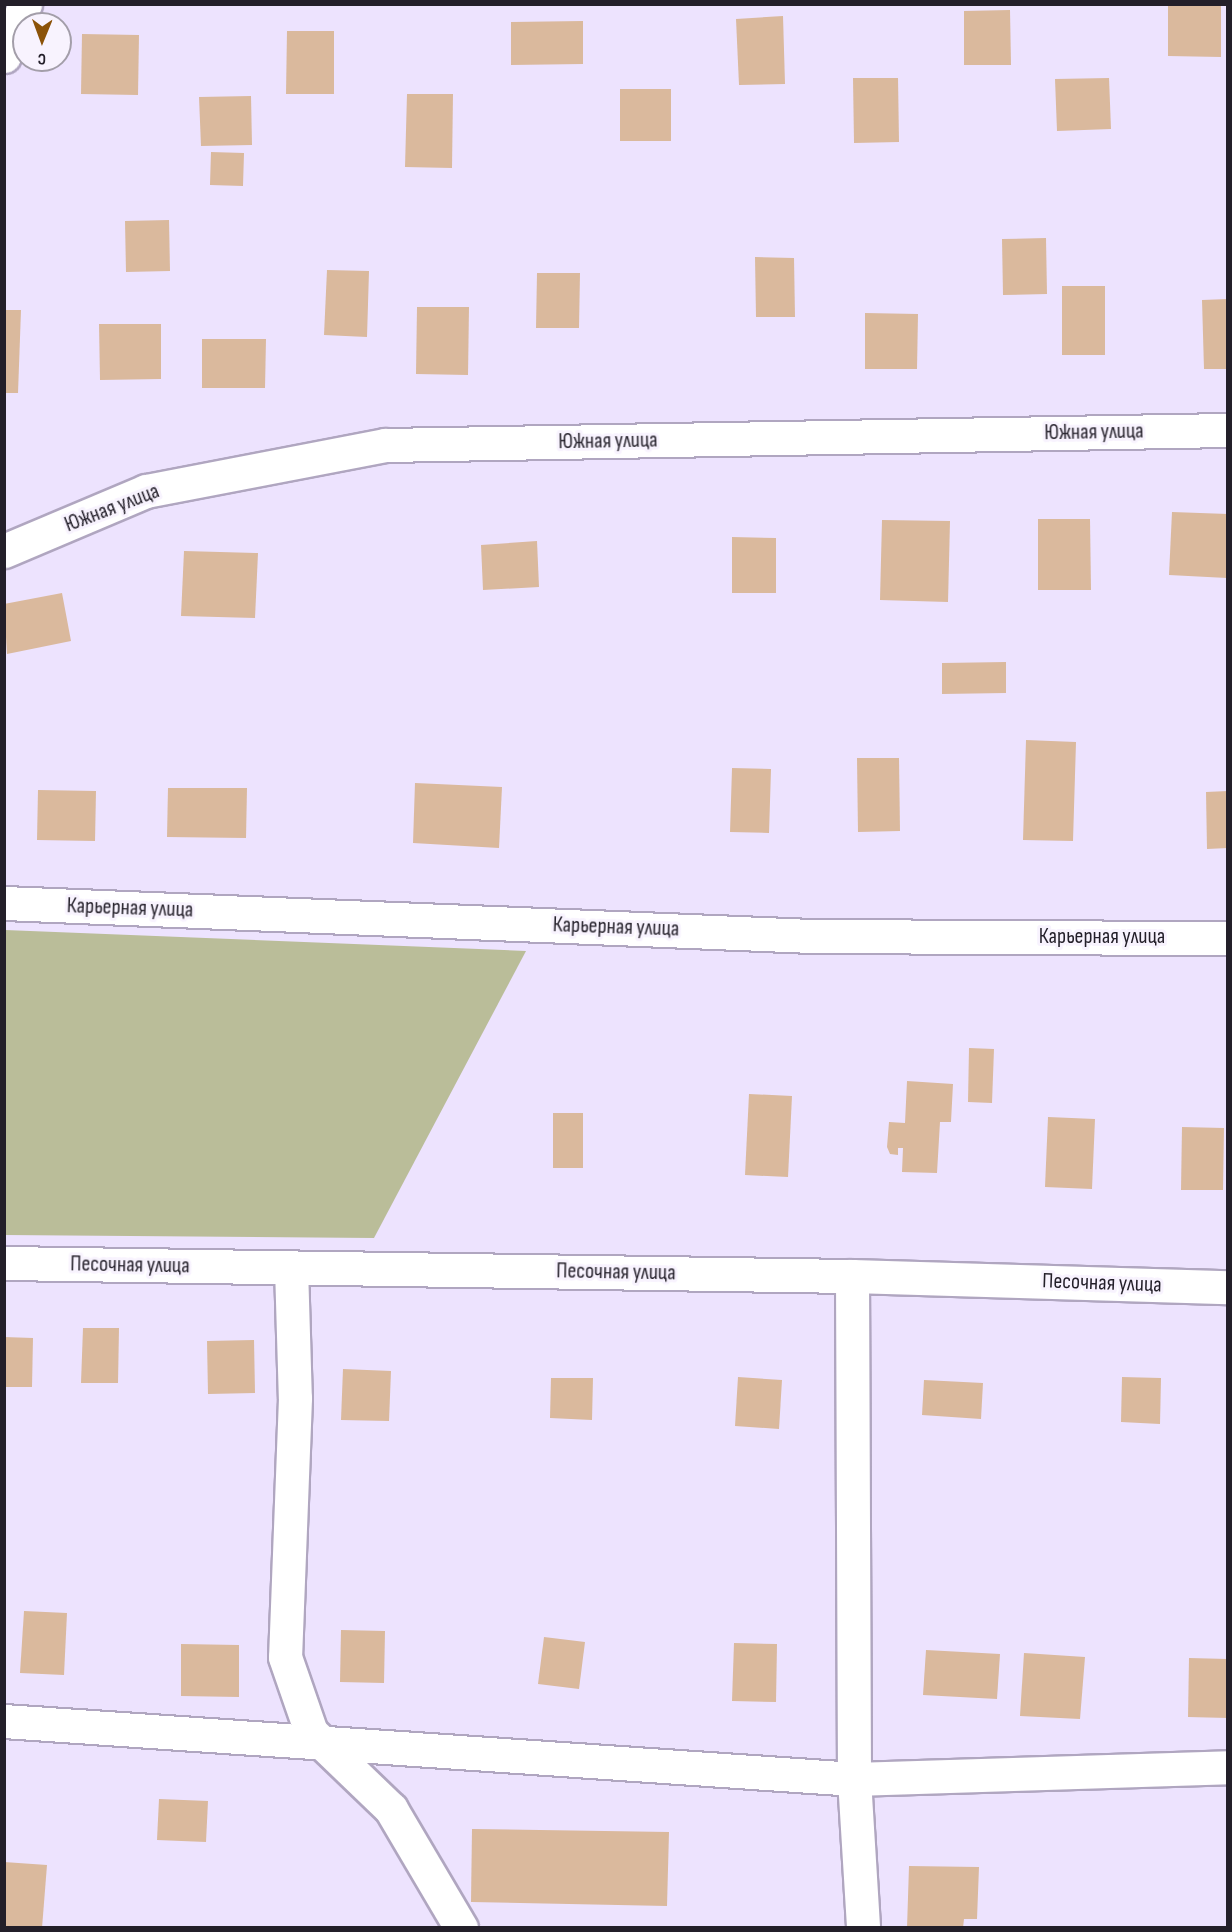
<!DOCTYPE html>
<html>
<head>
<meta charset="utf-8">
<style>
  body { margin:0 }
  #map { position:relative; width:1232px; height:1932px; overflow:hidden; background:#ede3fe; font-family:"Sofia Sans Condensed",sans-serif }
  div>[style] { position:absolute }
  .green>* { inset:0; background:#babd99 }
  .building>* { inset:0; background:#dab99d }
  .roads { filter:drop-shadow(2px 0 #b0a6c0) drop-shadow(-2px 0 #b0a6c0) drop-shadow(0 2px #b0a6c0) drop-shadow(0 -2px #b0a6c0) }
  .minor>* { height:33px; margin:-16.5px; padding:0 16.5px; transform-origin:16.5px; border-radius:16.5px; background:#fff }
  span { translate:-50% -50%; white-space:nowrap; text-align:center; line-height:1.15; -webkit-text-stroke:6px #f8f3fe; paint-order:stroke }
  .street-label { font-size:22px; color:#231f29 }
  .frame { position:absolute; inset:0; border:6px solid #231f29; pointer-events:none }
  .north { position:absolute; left:12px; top:12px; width:60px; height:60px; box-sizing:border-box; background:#f8f3fe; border:2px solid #a39ea9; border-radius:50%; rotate:181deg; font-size:16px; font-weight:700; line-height:24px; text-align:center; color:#231f29 }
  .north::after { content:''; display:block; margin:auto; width:21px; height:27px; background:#8c5309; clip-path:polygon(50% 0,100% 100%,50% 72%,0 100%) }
</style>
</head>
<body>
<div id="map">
  <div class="green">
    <div style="clip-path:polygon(5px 930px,526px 951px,374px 1238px,5px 1235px)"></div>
  </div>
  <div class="building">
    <div style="clip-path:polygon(1168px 4px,1221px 4px,1221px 57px,1168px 56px)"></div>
    <div style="clip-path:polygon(1010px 10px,1011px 65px,964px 65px,964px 11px)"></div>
    <div style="clip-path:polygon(783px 16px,785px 84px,739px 85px,736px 19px)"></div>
    <div style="clip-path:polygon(583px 21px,583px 64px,511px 65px,511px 22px)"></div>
    <div style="clip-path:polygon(287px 31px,334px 31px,334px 94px,286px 94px)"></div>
    <div style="clip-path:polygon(82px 34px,139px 35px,138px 95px,81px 94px)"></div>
    <div style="clip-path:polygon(853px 78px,898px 78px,899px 142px,854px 143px)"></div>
    <div style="clip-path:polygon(1109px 78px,1111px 129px,1057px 131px,1055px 79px)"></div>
    <div style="clip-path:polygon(620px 89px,671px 89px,671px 141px,620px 141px)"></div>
    <div style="clip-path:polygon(407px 94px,453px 94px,452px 168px,405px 167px)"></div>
    <div style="clip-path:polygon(251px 96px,252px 145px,201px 146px,199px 97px)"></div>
    <div style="clip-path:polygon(211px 152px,244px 153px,243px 186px,210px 185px)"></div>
    <div style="clip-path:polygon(169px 220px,170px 271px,126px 272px,125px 221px)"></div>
    <div style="clip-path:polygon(1046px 238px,1047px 294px,1003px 295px,1002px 239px)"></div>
    <div style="clip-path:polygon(755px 257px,794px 258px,795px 317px,756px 317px)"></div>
    <div style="clip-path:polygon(327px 270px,369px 271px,367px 337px,324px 335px)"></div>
    <div style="clip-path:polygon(537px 273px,580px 273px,579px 328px,536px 328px)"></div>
    <div style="clip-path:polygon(1062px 286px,1105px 286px,1105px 355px,1062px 355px)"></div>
    <div style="clip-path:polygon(1228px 299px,1228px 369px,1204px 369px,1202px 300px)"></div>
    <div style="clip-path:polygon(417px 307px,469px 307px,468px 375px,416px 374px)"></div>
    <div style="clip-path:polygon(4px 310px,21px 310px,18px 393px,4px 393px)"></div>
    <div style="clip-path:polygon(865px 313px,918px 314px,917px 369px,865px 369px)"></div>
    <div style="clip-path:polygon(99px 324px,161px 324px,161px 379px,100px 380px)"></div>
    <div style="clip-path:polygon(202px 339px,266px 339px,265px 388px,202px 388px)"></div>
    <div style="clip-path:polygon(1172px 512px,1228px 514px,1227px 578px,1169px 575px)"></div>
    <div style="clip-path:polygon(1038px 519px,1090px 519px,1091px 590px,1038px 590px)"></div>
    <div style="clip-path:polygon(882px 520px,950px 521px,948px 602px,880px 600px)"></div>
    <div style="clip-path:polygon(732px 537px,776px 538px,776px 593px,732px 593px)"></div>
    <div style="clip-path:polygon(537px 541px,539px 587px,483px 590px,481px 545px)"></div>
    <div style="clip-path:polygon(184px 551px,258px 553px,255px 618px,181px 616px)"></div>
    <div style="clip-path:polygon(62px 593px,71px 641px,7px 654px,4px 604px)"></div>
    <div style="clip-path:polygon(1006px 662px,1006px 693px,942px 694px,942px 663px)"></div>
    <div style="clip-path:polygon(1026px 740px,1076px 742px,1073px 841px,1023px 840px)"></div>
    <div style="clip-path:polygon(857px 758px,899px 758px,900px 831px,858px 832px)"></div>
    <div style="clip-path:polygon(732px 768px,771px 769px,769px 833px,730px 832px)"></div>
    <div style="clip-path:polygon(415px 783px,502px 787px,499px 848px,413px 843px)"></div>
    <div style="clip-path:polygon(168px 788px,247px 788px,246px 838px,167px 837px)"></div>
    <div style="clip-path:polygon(38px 790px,96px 791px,95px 841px,37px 840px)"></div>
    <div style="clip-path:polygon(1228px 791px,1228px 848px,1207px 849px,1206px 792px)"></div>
    <div style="clip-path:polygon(969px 1048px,994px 1049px,992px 1103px,968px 1102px)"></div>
    <div style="clip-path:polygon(907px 1081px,953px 1084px,951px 1122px,940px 1122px,937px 1173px,902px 1172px,903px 1148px,898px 1148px,898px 1155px,890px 1154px,887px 1147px,889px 1122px,905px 1123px)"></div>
    <div style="clip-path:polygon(749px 1094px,792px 1096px,788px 1177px,745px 1175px)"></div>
    <div style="clip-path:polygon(553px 1113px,583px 1113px,583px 1168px,553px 1168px)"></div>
    <div style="clip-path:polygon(1048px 1117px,1095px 1119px,1092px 1189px,1045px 1187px)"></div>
    <div style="clip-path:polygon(1182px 1127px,1224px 1128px,1223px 1190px,1181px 1190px)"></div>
    <div style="clip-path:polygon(83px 1328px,119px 1328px,118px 1383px,81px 1383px)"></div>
    <div style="clip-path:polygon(4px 1337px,33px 1338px,32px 1387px,4px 1387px)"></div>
    <div style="clip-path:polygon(254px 1340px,255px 1393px,208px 1394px,207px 1341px)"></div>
    <div style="clip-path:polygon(343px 1369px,391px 1371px,389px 1421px,341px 1420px)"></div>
    <div style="clip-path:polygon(738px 1377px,782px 1380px,779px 1429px,735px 1426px)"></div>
    <div style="clip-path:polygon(1122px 1377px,1161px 1378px,1160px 1424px,1121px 1422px)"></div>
    <div style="clip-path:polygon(551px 1378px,593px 1378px,592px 1420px,550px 1418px)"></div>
    <div style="clip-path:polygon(924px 1380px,983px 1383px,981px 1419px,922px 1415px)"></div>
    <div style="clip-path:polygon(24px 1611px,67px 1613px,64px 1675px,20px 1673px)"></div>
    <div style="clip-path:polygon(341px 1630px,385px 1631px,384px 1683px,340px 1682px)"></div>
    <div style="clip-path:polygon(544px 1637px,585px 1642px,579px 1689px,538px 1684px)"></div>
    <div style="clip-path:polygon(734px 1643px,777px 1644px,776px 1702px,732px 1701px)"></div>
    <div style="clip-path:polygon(181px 1644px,239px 1645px,239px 1697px,181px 1696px)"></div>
    <div style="clip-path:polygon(926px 1650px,1000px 1654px,997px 1699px,923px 1695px)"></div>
    <div style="clip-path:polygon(1024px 1653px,1085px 1657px,1080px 1719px,1020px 1716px)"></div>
    <div style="clip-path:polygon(1189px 1658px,1228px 1659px,1228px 1718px,1188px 1717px)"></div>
    <div style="clip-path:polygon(159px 1799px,208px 1801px,206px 1842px,157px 1840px)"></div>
    <div style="clip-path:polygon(472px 1829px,669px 1832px,667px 1906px,471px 1902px)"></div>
    <div style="clip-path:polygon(4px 1862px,47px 1865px,42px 1928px,4px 1928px)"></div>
    <div style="clip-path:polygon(909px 1866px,979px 1867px,977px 1919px,964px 1919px,963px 1928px,907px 1928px)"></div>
  </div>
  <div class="roads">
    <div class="minor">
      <div style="left:4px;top:56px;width:56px;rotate:-68deg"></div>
      <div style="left:4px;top:551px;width:154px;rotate:-22.9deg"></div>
      <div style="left:146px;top:491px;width:243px;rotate:-10.9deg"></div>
      <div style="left:385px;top:445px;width:843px;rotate:-1.02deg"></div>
      <div style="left:4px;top:903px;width:810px;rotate:2.34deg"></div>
      <div style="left:813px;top:936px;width:415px;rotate:0.3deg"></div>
      <div style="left:4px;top:1263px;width:848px;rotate:0.88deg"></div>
      <div style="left:852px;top:1276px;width:376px;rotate:1.7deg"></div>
      <div style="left:291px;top:1267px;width:131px;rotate:88.3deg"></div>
      <div style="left:295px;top:1398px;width:259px;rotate:92.2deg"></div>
      <div style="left:285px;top:1657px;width:79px;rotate:70.9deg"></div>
      <div style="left:311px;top:1732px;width:111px;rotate:43.9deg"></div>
      <div style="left:391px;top:1809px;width:138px;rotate:59.5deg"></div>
      <div style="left:852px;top:1276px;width:503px;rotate:89.77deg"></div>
      <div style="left:854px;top:1779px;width:149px;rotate:86.5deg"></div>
      <div style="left:4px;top:1721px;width:852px;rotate:3.9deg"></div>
      <div style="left:854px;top:1779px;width:374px;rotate:-1.8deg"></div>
    </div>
  </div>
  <div class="street-label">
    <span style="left:1094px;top:432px;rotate:-1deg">Южная улица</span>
    <span style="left:608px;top:441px;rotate:-1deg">Южная улица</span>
    <span style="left:112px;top:508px;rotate:-21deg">Южная улица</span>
    <span style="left:130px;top:908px;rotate:2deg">Карьерная улица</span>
    <span style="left:616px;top:927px;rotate:2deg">Карьерная улица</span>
    <span style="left:1102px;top:937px">Карьерная улица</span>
    <span style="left:130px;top:1265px;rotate:1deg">Песочная улица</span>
    <span style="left:616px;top:1272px;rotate:1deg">Песочная улица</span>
    <span style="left:1102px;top:1283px;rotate:2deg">Песочная улица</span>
  </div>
  <div class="frame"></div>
  <div class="north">С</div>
</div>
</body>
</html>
